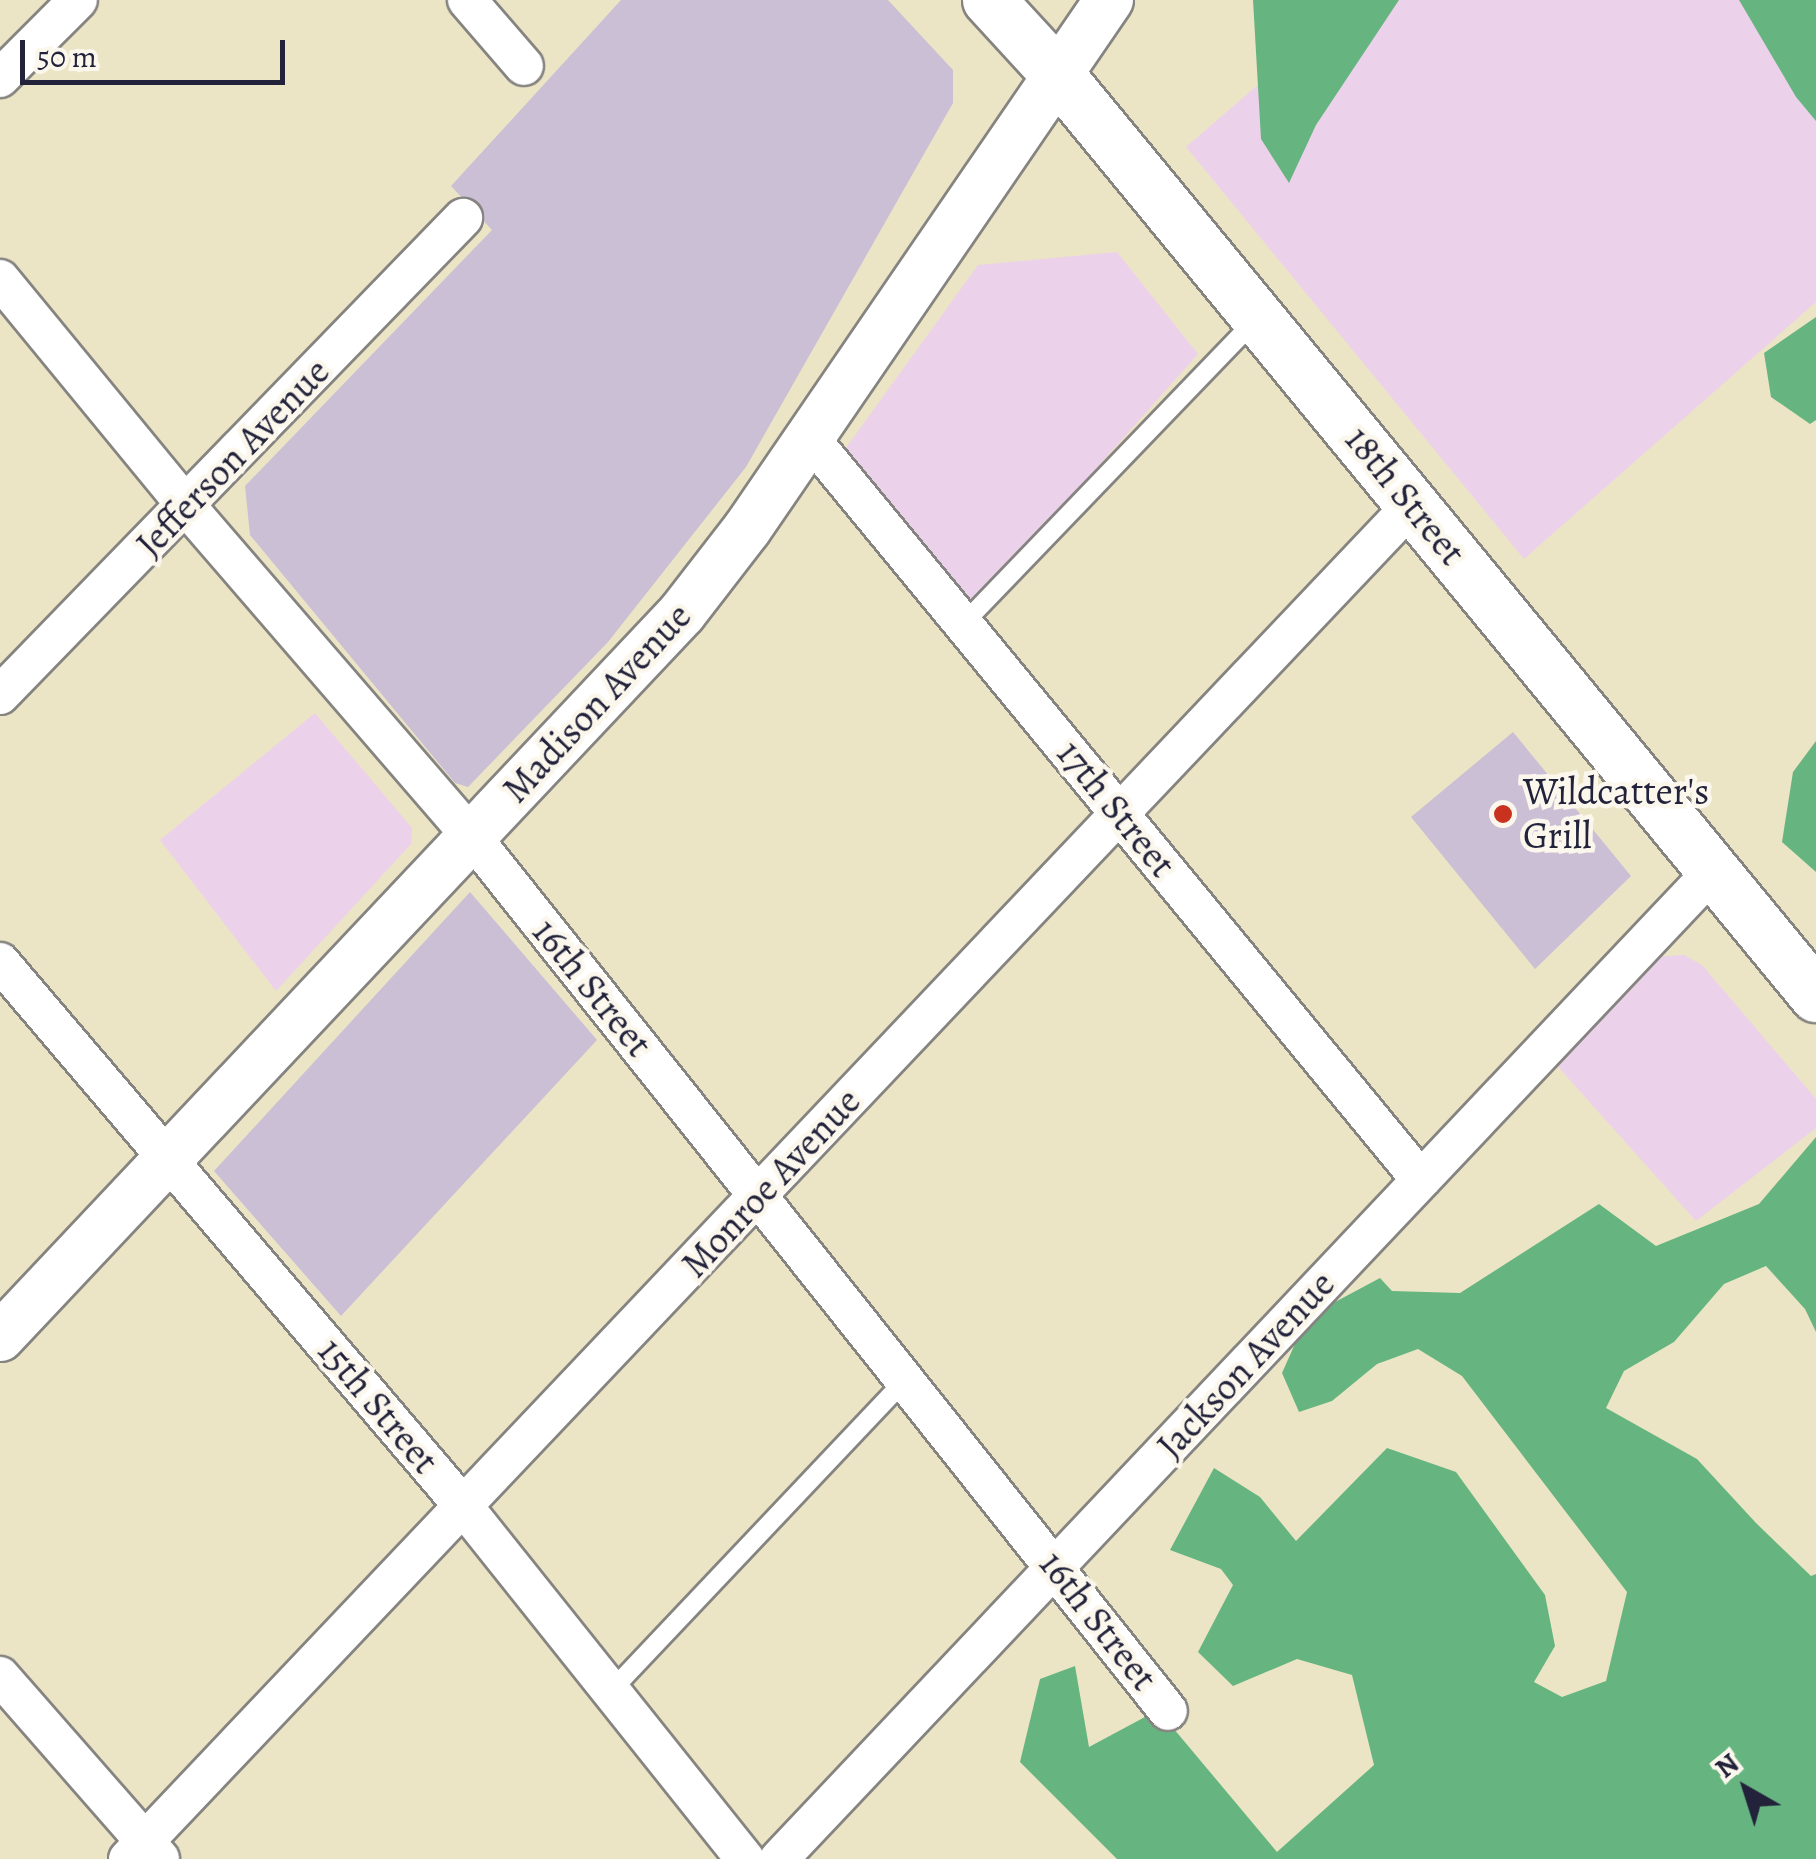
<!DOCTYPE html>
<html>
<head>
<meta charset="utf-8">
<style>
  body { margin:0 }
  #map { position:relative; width:1816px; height:1859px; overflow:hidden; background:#ebe5c6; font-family:Alegreya,serif }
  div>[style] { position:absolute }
  .built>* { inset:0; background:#ecd1ea }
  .industrial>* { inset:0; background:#cbbfd5 }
  .forest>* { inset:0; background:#66b580 }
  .roads { filter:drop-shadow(2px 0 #868480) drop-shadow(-2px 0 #868480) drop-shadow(0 2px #868480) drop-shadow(0 -2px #868480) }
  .service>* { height:18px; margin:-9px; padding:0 9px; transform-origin:9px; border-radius:9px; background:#fff }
  .minor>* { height:38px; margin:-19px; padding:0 19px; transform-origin:19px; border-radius:19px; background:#fff }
  .tertiary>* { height:48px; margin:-24px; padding:0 24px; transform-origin:24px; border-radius:24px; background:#fff }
  .secondary>* { height:52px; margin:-26px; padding:0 26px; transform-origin:26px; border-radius:26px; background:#fff }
  .dots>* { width:28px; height:28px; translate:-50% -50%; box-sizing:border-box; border:5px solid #fbf7ec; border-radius:50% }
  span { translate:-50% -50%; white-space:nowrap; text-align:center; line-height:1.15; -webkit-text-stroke:9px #fbf7ec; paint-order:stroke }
  .street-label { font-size:38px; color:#22223b }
  .poi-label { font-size:38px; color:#22223b }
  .left { translate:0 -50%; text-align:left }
  .north { position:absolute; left:1696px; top:1739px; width:100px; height:100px; -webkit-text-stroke:8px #fbf7ec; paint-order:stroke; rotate:321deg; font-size:28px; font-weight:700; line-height:40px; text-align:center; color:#22223b }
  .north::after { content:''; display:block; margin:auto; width:35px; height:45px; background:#22223b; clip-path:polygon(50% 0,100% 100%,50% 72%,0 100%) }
  .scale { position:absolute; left:20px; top:40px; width:265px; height:45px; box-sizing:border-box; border:5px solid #22223b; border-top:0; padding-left:12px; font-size:30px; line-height:35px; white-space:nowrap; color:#22223b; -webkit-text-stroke:8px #fbf7ec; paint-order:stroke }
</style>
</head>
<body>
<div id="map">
  <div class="built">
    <div style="clip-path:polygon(1356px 0,1808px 0,1816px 10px,1816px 302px,1524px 559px,1186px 147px)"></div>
    <div style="clip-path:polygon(1117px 252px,1198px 354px,973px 607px,843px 452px,978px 265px)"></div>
    <div style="clip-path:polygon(315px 713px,412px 828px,411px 844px,276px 991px,160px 840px)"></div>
    <div style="clip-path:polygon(1684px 955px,1702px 965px,1816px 1099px,1816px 1128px,1696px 1221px,1551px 1059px,1652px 957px)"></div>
  </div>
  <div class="industrial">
    <div style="clip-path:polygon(621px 0,888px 0,953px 70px,953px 103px,746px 467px,608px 642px,468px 787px,455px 783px,250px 535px,245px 486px,492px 230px,451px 186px)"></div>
    <div style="clip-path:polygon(1513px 732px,1631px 876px,1535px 969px,1411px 817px)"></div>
    <div style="clip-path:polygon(470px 892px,597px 1040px,341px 1316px,214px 1171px)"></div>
  </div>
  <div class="forest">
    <div style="clip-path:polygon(1253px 0,1399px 0,1316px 125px,1289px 183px,1261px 139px)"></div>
    <div style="clip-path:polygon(1739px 0,1816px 0,1816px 121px,1796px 97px)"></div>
    <div style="clip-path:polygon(1816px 317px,1816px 420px,1810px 424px,1771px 397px,1764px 353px)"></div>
    <div style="clip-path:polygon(1816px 741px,1816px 872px,1782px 842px,1793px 772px)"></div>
    <div style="clip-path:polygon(1816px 1137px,1816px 1332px,1805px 1309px,1766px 1266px,1724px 1284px,1674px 1342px,1624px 1371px,1606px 1408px,1697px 1459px,1756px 1523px,1811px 1576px,1816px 1574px,1816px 1859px,1117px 1859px,1020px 1762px,1040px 1679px,1075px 1666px,1089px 1747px,1158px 1710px,1277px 1852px,1374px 1765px,1352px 1675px,1297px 1659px,1233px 1686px,1198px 1652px,1233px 1585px,1221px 1569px,1170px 1550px,1214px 1468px,1260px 1497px,1296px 1541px,1387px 1448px,1456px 1472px,1545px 1595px,1555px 1646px,1534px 1682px,1562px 1697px,1606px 1681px,1627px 1592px,1462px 1376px,1418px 1349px,1377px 1364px,1332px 1401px,1299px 1412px,1282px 1373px,1307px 1317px,1380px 1278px,1392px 1291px,1460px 1293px,1599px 1204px,1656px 1246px,1759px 1204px)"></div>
  </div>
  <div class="roads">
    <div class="service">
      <div style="left:963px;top:624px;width:419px;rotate:-46.1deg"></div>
      <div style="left:611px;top:1691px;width:428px;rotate:-46.6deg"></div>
    </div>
    <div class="minor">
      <div style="left:467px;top:0;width:87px;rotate:49.2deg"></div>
      <div style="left:0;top:78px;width:110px;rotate:-45deg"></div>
      <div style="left:0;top:279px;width:295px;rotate:50.6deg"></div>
      <div style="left:187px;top:507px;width:436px;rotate:49.2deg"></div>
      <div style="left:472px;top:837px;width:1117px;rotate:51.47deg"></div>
      <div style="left:810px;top:438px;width:961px;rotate:50.53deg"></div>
      <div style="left:0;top:695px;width:665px;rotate:-45.85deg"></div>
      <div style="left:0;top:962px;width:716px;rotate:49.59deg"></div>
      <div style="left:464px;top:1507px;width:450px;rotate:51.4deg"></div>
      <div style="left:0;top:1676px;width:243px;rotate:48.8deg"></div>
      <div style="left:128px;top:1859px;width:1866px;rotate:-46.52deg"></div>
      <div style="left:779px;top:1859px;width:1360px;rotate:-46.61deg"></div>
    </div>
    <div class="tertiary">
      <div style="left:0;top:1337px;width:995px;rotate:-46.71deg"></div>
      <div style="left:682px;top:613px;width:106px;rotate:-52.3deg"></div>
      <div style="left:747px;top:529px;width:641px;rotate:-55.62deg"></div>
    </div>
    <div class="secondary">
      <div style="left:989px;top:0;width:102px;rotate:47.4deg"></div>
      <div style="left:1058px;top:75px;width:1193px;rotate:50.54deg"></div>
    </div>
  </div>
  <div class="dots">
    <div style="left:1503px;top:814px;background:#c8321e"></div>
  </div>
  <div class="street-label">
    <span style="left:233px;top:458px;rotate:-46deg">Jefferson Avenue</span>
    <span style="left:1405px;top:496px;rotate:51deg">18th Street</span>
    <span style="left:597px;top:703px;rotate:-47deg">Madison Avenue</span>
    <span style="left:1116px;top:809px;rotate:51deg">17th Street</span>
    <span style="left:592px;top:988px;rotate:51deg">16th Street</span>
    <span style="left:771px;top:1183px;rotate:-47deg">Monroe Avenue</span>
    <span style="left:1246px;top:1365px;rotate:-47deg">Jackson Avenue</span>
    <span style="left:378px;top:1406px;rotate:50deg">15th Street</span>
    <span style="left:1098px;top:1621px;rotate:52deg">16th Street</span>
  </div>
  <div class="poi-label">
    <span class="left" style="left:1523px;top:814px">Wildcatter's<br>Grill</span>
  </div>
  <div class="north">N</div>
  <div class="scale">50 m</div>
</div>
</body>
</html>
